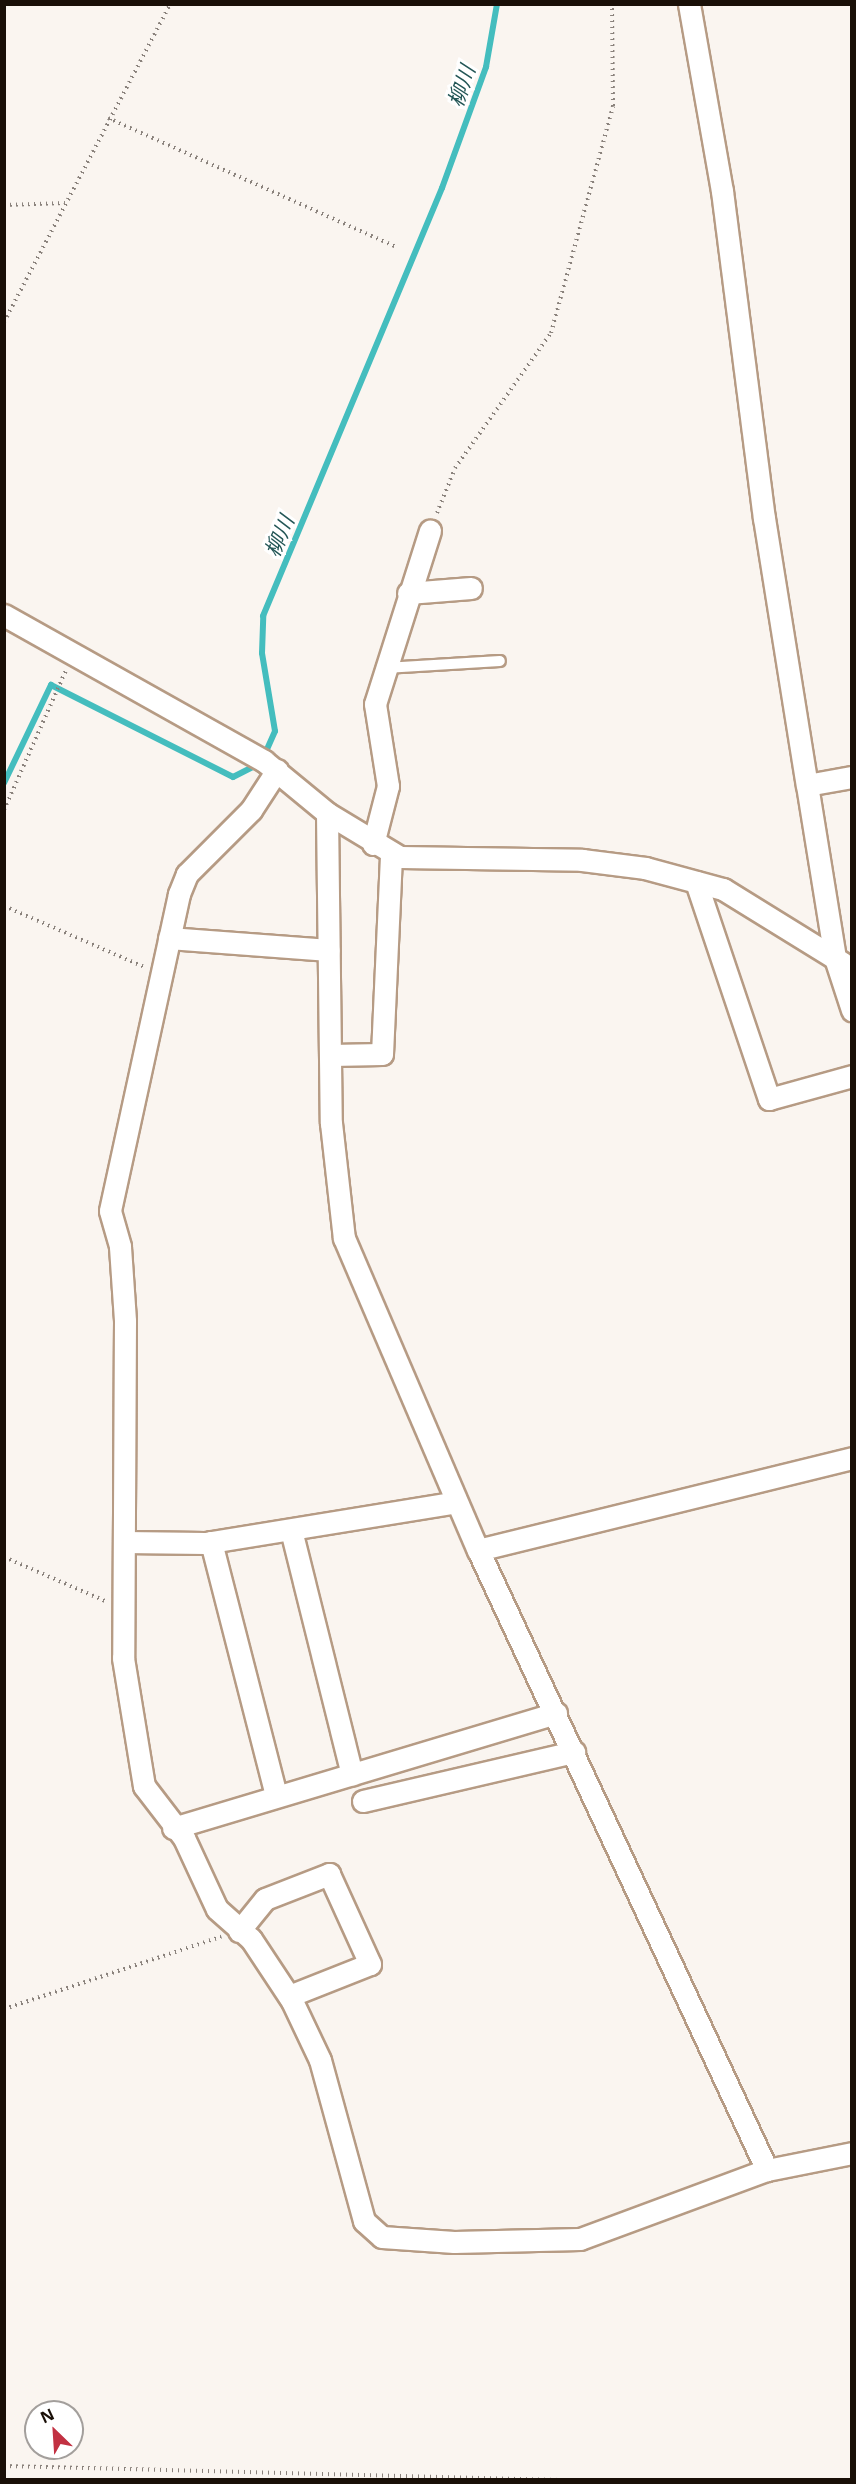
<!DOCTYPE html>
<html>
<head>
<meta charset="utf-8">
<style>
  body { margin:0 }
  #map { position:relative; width:856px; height:2484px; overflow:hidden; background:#faf5f0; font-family:"Open Sans","Noto Sans JP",sans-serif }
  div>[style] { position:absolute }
  .stream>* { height:6px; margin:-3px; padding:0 3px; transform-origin:3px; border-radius:3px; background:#44bdbe }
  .path>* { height:4px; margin-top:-2px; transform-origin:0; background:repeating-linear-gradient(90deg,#8a827c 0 1.5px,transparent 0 6px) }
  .roads { filter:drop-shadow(2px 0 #b69b84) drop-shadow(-2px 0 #b69b84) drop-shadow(0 2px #b69b84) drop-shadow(0 -2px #b69b84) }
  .lane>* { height:10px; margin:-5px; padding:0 5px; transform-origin:5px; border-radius:5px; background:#fff }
  .street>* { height:21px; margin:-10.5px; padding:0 10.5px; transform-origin:10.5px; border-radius:10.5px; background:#fff }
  span { translate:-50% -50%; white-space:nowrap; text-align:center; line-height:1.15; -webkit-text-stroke:6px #fff; paint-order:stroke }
  .water-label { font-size:21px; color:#235656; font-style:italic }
  .frame { position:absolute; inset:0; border:6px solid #190f07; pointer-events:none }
  .north { position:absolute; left:24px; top:2400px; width:60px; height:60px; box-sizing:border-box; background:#fff; border:2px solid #a39f9c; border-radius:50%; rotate:335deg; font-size:16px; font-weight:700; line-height:24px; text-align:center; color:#190f07 }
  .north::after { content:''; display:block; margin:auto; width:21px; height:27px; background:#c23142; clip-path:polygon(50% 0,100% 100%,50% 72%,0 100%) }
</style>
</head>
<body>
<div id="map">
  <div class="stream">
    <div style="left:264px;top:756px;width:27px;rotate:-66deg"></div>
    <div style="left:275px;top:731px;width:79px;rotate:-99.5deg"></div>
    <div style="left:262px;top:653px;width:37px;rotate:-88deg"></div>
    <div style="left:263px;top:616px;width:464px;rotate:-67.3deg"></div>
    <div style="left:442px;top:188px;width:129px;rotate:-70deg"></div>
    <div style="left:486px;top:67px;width:64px;rotate:-80.1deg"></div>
    <div style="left:4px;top:783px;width:109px;rotate:-64.4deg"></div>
    <div style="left:51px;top:685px;width:204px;rotate:26.8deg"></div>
    <div style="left:233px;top:777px;width:28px;rotate:-27deg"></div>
  </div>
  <div class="path">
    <div style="left:108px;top:118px;width:316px;rotate:24.1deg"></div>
    <div style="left:4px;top:205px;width:61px;rotate:-1.9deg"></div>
    <div style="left:4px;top:322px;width:359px;rotate:-62.4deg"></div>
    <div style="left:437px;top:513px;width:48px;rotate:-68.2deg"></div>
    <div style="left:455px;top:468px;width:166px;rotate:-54.6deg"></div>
    <div style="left:551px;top:333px;width:235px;rotate:-74.7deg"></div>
    <div style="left:613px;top:106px;width:102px;rotate:-90.6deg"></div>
    <div style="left:4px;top:810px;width:153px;rotate:-66.1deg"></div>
    <div style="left:4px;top:906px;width:153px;rotate:23.5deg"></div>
    <div style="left:4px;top:1557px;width:110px;rotate:23.5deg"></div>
    <div style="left:4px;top:2009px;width:229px;rotate:-18.4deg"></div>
    <div style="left:4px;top:2466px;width:556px;rotate:1.44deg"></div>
  </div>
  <div class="roads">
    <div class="lane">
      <div style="left:385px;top:668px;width:115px;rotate:-3.5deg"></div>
    </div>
    <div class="street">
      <div style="left:689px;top:4px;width:190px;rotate:80deg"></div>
      <div style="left:722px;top:191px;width:330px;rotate:82.7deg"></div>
      <div style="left:764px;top:518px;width:270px;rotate:80.9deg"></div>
      <div style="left:807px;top:785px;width:175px;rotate:80.8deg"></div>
      <div style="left:835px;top:958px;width:55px;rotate:71.9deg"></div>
      <div style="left:408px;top:593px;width:63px;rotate:-4.5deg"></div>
      <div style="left:4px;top:615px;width:298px;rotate:29.3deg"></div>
      <div style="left:264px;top:761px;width:82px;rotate:39.5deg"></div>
      <div style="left:327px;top:813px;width:85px;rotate:31.1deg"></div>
      <div style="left:400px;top:857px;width:182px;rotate:0.9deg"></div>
      <div style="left:582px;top:860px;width:64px;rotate:7.2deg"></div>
      <div style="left:645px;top:868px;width:81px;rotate:15.1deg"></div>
      <div style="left:723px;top:889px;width:141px;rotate:31.7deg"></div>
      <div style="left:277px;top:770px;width:48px;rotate:123deg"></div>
      <div style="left:251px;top:810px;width:91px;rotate:135deg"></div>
      <div style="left:187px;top:874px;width:22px;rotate:112deg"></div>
      <div style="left:179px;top:894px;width:324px;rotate:102.3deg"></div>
      <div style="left:110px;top:1211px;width:37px;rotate:74deg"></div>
      <div style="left:120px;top:1247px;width:74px;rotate:86.1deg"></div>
      <div style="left:125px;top:1321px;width:337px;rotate:90.3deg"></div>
      <div style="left:123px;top:1658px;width:130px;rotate:80.7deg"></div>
      <div style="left:144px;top:1786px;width:66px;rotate:52.4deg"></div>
      <div style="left:184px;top:1838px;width:78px;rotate:65.1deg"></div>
      <div style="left:217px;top:1909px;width:45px;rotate:41.4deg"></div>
      <div style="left:251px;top:1939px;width:74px;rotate:56.5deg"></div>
      <div style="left:292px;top:2001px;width:65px;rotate:64.6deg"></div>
      <div style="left:320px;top:2060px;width:167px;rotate:74.7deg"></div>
      <div style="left:364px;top:2221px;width:24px;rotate:42deg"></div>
      <div style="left:382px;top:2237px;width:72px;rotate:4deg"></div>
      <div style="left:454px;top:2242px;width:126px;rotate:-1.4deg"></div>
      <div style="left:580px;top:2239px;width:199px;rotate:-20.3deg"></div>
      <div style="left:767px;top:2170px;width:87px;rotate:-11.3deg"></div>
      <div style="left:807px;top:785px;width:46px;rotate:-10.1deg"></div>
      <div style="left:327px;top:813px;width:310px;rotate:89.3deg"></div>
      <div style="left:331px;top:1123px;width:116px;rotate:83.6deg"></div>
      <div style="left:344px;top:1238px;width:340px;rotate:66.8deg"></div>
      <div style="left:478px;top:1550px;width:684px;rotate:65.01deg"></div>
      <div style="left:373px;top:844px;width:60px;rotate:-75.5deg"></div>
      <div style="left:388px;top:786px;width:83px;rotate:-99deg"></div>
      <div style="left:375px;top:704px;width:182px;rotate:-72.4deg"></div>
      <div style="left:696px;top:882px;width:229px;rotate:71.4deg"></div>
      <div style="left:769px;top:1099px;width:86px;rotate:-15.5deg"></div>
      <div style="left:169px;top:938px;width:160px;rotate:4.3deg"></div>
      <div style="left:331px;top:1055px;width:51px;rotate:-1.1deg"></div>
      <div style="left:382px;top:1054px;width:202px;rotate:-87.4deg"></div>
      <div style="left:291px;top:1530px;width:252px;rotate:76deg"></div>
      <div style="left:124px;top:1542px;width:81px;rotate:0.7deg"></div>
      <div style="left:205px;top:1543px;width:255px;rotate:-9.2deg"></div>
      <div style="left:211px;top:1542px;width:262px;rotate:75.6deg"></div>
      <div style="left:478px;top:1550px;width:385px;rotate:-13.8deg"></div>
      <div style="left:363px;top:1801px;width:217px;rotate:-13.1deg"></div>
      <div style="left:173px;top:1828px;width:400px;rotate:-16.7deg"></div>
      <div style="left:239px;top:1931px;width:41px;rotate:-50.9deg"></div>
      <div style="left:265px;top:1899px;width:69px;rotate:-21.3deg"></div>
      <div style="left:329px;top:1874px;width:99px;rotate:65.5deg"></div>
      <div style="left:370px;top:1964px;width:87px;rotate:158.4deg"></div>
    </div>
  </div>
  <div class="water-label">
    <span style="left:461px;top:86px;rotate:-71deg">柳川</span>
    <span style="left:279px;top:536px;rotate:-67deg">柳川</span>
  </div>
  <div class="frame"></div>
  <div class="north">N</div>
</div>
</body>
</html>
